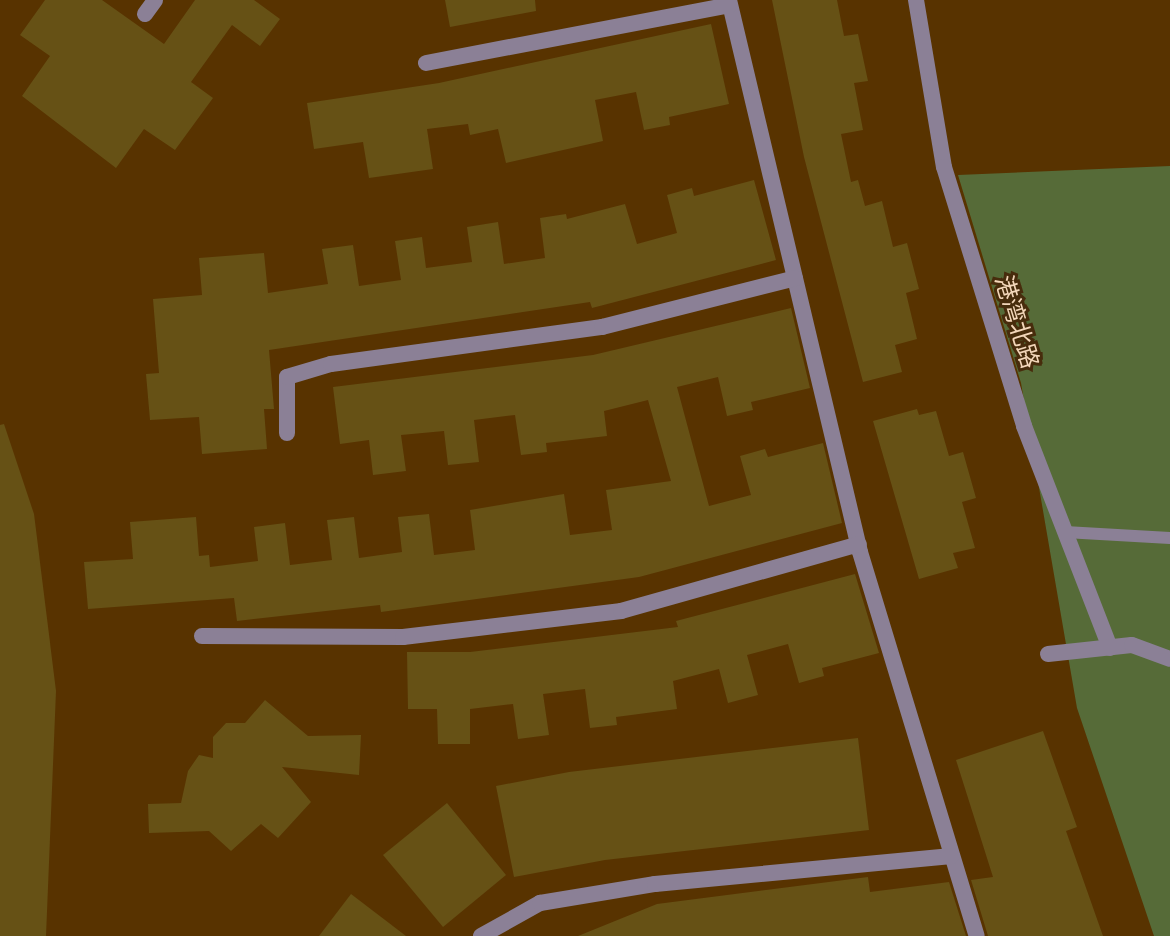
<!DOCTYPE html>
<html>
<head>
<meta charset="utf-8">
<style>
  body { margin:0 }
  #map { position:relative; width:1170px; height:936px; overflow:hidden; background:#583300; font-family:Quicksand,"Noto Sans SC",sans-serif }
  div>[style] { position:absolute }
  .green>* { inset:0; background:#566b38 }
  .building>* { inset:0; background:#665115 }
  .lane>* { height:12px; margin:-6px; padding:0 6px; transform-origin:6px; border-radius:6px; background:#8b8096 }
  .street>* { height:16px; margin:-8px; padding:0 8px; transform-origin:8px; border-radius:8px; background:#8b8096 }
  span { translate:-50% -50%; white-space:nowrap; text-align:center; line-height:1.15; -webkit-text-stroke:6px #472c0c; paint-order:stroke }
  .street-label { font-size:24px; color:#f3d7ba }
</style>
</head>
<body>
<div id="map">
  <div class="green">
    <div style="clip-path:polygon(1170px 166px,1170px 936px,1154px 936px,1077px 708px,1021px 383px,958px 175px)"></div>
  </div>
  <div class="building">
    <div style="clip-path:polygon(45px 0,102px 0,164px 44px,195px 0,254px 0,280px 19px,260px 46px,232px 25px,191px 82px,213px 98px,175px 150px,144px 129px,116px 168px,22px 96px,50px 56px,20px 35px)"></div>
    <div style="clip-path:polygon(445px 0,535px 0,536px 11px,450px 27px)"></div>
    <div style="clip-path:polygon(772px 0,837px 0,844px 36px,858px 34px,868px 81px,854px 83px,863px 130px,841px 134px,851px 182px,858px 180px,865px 206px,882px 201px,893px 247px,907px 243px,919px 289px,906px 293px,917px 339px,895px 345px,902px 372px,863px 382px,804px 157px)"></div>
    <div style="clip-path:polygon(711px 24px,729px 104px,669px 117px,670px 125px,644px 130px,636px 92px,595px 100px,603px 141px,506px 163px,498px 129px,470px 135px,468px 124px,427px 129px,433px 169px,369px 178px,363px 142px,314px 149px,307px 103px,439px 83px)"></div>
    <div style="clip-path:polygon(754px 180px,776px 260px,592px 308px,590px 302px,269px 350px,274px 409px,264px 409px,267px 449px,202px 454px,199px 417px,150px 420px,146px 374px,159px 373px,153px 299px,202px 295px,199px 258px,264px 253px,268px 293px,328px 284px,322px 249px,353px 245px,359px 286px,401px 280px,395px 241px,422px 237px,426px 268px,472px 262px,467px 227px,498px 222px,504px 264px,545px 258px,540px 218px,566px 214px,567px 219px,625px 204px,637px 244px,677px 233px,667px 195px,692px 188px,694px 196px)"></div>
    <div style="clip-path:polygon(791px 308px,810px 388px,751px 402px,753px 410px,727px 416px,718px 377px,677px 387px,709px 506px,751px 495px,740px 456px,765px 449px,768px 457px,823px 443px,842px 523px,639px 577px,381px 612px,380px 605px,237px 621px,234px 598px,88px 609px,84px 562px,133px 559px,130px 522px,196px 517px,199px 556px,209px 555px,210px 567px,258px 561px,254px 527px,285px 523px,290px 565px,332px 560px,327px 520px,354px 517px,359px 558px,402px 552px,398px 517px,429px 514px,434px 555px,475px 550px,470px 510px,564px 494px,570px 535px,612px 530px,606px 490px,671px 481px,648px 400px,604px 411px,607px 436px,546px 443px,547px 452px,521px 455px,515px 415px,474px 420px,479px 462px,448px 465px,444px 431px,401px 435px,406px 471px,373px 475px,369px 440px,340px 444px,333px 387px,593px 355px)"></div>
    <div style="clip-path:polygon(917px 409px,919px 415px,936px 411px,949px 456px,963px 452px,976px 498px,962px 502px,975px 548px,953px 553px,958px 568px,919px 579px,873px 421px)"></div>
    <div style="clip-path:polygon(4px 424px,34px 514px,56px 691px,46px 936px,0 936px,0 425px)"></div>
    <div style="clip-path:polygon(855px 574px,879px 653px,822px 668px,824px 676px,799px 683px,788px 644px,747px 655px,758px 695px,728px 703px,719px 669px,673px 681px,677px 709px,616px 717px,617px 725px,590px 728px,585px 689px,543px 694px,549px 735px,518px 739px,513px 704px,470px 709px,470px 744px,438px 744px,437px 709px,408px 709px,407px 652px,470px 652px,678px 627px,676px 621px)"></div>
    <div style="clip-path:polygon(265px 700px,308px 736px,361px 735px,359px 775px,282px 767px,311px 802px,278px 838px,261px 824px,231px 851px,209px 831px,149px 833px,148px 804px,181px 803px,188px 771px,199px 755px,213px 758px,213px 737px,226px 723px,245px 723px)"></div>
    <div style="clip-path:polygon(1043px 731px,1077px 827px,1066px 831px,1103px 936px,988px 936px,971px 880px,993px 877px,956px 760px)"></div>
    <div style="clip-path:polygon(858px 738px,869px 830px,605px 860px,514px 877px,496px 786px,569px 772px)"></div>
    <div style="clip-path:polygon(447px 803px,506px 875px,443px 927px,383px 855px)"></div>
    <div style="clip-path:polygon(868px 877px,870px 892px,949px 882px,966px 936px,578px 936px,657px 904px)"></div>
    <div style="clip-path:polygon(351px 894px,406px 936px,319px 936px)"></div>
  </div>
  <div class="lane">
    <div style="left:1065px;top:532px;width:105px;rotate:3.3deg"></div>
  </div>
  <div class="street">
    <div style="left:729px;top:0;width:567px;rotate:76.65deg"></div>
    <div style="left:860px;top:552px;width:401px;rotate:73.1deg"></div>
    <div style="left:916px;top:0;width:169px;rotate:80.5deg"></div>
    <div style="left:944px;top:167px;width:271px;rotate:72.8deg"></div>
    <div style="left:1024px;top:426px;width:238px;rotate:68.8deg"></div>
    <div style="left:145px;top:14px;width:17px;rotate:-54deg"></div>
    <div style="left:426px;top:63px;width:309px;rotate:-10.8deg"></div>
    <div style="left:287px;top:433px;width:56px;rotate:-90deg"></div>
    <div style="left:287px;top:377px;width:46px;rotate:-16.5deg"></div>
    <div style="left:331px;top:364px;width:274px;rotate:-7.8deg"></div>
    <div style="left:602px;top:327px;width:199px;rotate:-14.2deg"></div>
    <div style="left:202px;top:636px;width:201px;rotate:0.3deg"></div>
    <div style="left:403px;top:637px;width:220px;rotate:-6.8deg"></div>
    <div style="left:621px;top:611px;width:247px;rotate:-15.7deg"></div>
    <div style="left:1048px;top:654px;width:84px;rotate:-6.1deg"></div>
    <div style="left:1132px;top:645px;width:40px;rotate:20.2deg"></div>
    <div style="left:481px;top:936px;width:68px;rotate:-29.2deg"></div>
    <div style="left:540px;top:903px;width:117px;rotate:-9.4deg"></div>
    <div style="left:655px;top:884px;width:298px;rotate:-5.4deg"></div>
  </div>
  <div class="street-label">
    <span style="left:1017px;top:322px;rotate:73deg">港湾北路</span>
  </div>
</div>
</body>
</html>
